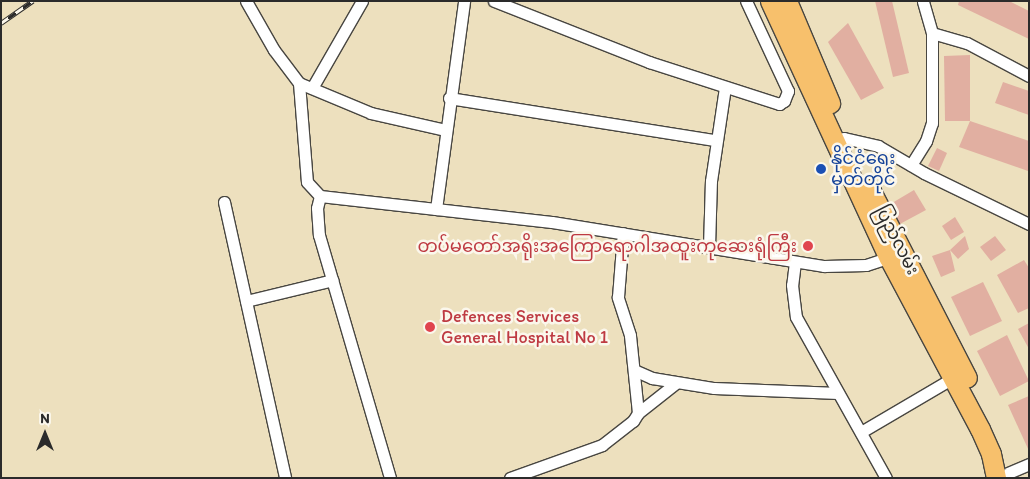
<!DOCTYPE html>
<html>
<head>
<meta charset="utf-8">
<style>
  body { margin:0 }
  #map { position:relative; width:1030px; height:479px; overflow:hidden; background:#ede0be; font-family:Itim,"Noto Sans Myanmar",sans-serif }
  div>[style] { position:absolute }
  .building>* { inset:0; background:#e1afa1 }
  .roads { filter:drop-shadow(1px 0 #484641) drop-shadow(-1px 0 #484641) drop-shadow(0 1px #484641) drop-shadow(0 -1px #484641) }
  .minor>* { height:11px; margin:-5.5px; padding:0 5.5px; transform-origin:5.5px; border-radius:5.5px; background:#fff }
  .trunk>* { height:19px; margin:-9.5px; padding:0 9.5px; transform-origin:9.5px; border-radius:9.5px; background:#f7c06c }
  .rail>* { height:5px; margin-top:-2.5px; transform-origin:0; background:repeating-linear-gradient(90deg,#fbf7ec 0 9px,#2b2b2b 0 18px); box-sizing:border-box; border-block:1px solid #2b2b2b }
  .dots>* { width:14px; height:14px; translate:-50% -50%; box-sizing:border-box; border:2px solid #fbf7ec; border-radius:50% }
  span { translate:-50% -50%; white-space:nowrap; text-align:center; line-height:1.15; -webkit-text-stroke:5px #fbf7ec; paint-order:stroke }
  .transit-label { font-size:18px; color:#164399 }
  .left { translate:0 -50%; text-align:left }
  .street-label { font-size:18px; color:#2b2b2b }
  .health-label { font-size:18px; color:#be3a42 }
  .right { translate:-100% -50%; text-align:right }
  .frame { position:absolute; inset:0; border:2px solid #2b2b2b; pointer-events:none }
  .north { position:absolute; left:20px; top:409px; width:50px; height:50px; -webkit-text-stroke:4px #fbf7ec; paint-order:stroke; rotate:0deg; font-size:14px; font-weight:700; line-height:20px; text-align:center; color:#2b2b2b }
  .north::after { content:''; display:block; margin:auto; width:18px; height:22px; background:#2b2b2b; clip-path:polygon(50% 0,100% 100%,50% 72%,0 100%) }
</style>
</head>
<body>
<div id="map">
  <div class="building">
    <div style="clip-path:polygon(875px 1px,892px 1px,909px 73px,893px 77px)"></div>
    <div style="clip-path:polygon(959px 1px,1009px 1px,1029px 11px,1029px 39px,958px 5px)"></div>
    <div style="clip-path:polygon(848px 23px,884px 88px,861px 100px,828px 42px)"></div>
    <div style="clip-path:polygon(970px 55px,970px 121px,945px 121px,944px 56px)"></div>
    <div style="clip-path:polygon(1003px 82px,1029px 91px,1029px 115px,995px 103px)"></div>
    <div style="clip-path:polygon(970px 121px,1029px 141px,1028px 171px,959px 147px)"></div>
    <div style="clip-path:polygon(937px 148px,947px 153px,939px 171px,928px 166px)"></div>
    <div style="clip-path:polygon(914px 190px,926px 210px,898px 225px,887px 206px)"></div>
    <div style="clip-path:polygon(955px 217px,964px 232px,951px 240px,942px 226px)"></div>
    <div style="clip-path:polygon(965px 236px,969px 249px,958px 259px,950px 250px,955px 271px,941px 277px,932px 256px,950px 250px)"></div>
    <div style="clip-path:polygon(995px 236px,1006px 250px,991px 261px,980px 247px)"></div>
    <div style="clip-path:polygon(1024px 260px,1029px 268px,1029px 308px,1018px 313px,997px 275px)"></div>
    <div style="clip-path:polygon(983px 282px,1002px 321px,970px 336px,951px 297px)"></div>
    <div style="clip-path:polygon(1029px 323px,1029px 349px,1018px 329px)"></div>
    <div style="clip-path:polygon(1007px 335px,1029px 381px,1000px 396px,977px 351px)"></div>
    <div style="clip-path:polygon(1029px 396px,1029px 451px,1008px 405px)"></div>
  </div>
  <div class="roads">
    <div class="minor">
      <div style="left:246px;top:1px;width:56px;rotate:60.3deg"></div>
      <div style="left:274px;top:50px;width:41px;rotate:52.9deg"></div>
      <div style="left:299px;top:83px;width:78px;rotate:22.6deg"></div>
      <div style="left:371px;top:113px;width:76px;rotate:12.9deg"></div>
      <div style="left:494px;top:1px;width:167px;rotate:21.5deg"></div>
      <div style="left:649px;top:62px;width:137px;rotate:17.9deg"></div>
      <div style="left:779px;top:104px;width:6px;rotate:-31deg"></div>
      <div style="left:784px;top:101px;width:11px;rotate:-68deg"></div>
      <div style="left:788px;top:91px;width:99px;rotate:-115deg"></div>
      <div style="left:932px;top:33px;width:36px;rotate:16deg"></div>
      <div style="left:967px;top:43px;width:70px;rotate:28deg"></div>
      <div style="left:299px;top:83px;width:99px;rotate:85.4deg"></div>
      <div style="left:307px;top:182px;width:19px;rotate:47deg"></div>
      <div style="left:320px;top:196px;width:233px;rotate:6.4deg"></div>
      <div style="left:552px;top:222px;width:276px;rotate:9.2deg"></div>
      <div style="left:824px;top:266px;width:42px;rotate:-1.4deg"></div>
      <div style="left:866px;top:265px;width:28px;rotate:-18deg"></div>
      <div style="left:312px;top:88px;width:100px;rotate:-60.1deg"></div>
      <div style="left:449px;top:98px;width:269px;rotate:9deg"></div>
      <div style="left:835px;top:143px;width:10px;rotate:-29deg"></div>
      <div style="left:844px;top:138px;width:35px;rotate:13deg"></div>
      <div style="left:878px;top:146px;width:53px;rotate:30.4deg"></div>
      <div style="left:924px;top:173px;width:117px;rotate:25.9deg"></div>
      <div style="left:911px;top:165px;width:28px;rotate:-58deg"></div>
      <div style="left:926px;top:141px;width:19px;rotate:-72deg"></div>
      <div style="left:932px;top:123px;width:90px;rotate:-90deg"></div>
      <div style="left:932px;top:33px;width:33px;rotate:-106deg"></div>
      <div style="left:320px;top:196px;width:12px;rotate:104deg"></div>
      <div style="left:317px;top:208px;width:27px;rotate:86deg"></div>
      <div style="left:319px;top:235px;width:253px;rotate:73.7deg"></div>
      <div style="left:224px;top:202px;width:283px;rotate:77.5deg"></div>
      <div style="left:436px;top:209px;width:210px;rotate:-82.3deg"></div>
      <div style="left:709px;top:247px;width:66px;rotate:-88.3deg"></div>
      <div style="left:711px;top:181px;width:95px;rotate:-81.5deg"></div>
      <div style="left:795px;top:262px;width:23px;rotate:97deg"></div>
      <div style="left:792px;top:285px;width:32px;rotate:83deg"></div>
      <div style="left:796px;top:317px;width:184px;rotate:60.8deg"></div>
      <div style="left:246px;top:301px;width:89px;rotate:-13.6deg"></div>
      <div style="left:634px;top:370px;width:20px;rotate:24deg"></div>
      <div style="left:652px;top:378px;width:63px;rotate:9.2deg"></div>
      <div style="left:714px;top:388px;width:124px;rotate:2.3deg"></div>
      <div style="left:638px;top:413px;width:48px;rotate:-38.3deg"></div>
      <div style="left:861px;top:432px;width:107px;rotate:-30.4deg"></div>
      <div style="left:1008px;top:473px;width:23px;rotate:-23deg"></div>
      <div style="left:510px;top:478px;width:98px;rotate:-19.7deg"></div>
      <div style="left:602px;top:445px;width:39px;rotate:-38deg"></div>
      <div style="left:633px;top:421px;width:9px;rotate:-58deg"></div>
      <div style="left:638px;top:413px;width:78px;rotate:-95.9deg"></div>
      <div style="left:630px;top:335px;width:40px;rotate:-108deg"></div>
      <div style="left:618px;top:297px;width:64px;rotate:-85.5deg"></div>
    </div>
    <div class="trunk">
      <div style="left:770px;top:1px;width:283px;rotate:65.2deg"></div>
      <div style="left:889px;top:258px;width:194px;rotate:62deg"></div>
      <div style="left:980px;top:429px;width:27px;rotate:66deg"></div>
      <div style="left:991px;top:454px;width:25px;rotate:78deg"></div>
      <div style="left:787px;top:1px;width:111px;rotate:67.1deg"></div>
      <div style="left:870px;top:189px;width:212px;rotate:62.8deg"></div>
    </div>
  </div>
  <div class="rail">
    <div style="left:1px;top:23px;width:39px;rotate:-35deg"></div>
  </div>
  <div class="dots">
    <div style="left:821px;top:169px;background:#1a4fb4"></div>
    <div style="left:808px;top:246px;background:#e0444e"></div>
    <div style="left:430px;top:327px;background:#e0444e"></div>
  </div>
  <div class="transit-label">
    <span class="left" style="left:831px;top:169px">နိုင်ငံရေး<br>မှတ်တိုင်</span>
  </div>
  <div class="street-label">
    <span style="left:897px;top:240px;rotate:63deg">ပြည်လမ်း</span>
  </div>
  <div class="health-label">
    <span class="right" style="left:797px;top:246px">တပ်မတော်အရိုးအကြောရောဂါအထူးကုဆေးရုံကြီး</span>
    <span class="left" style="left:441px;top:327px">Defences Services<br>General Hospital No 1</span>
  </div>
  <div class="frame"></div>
  <div class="north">N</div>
</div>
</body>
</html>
